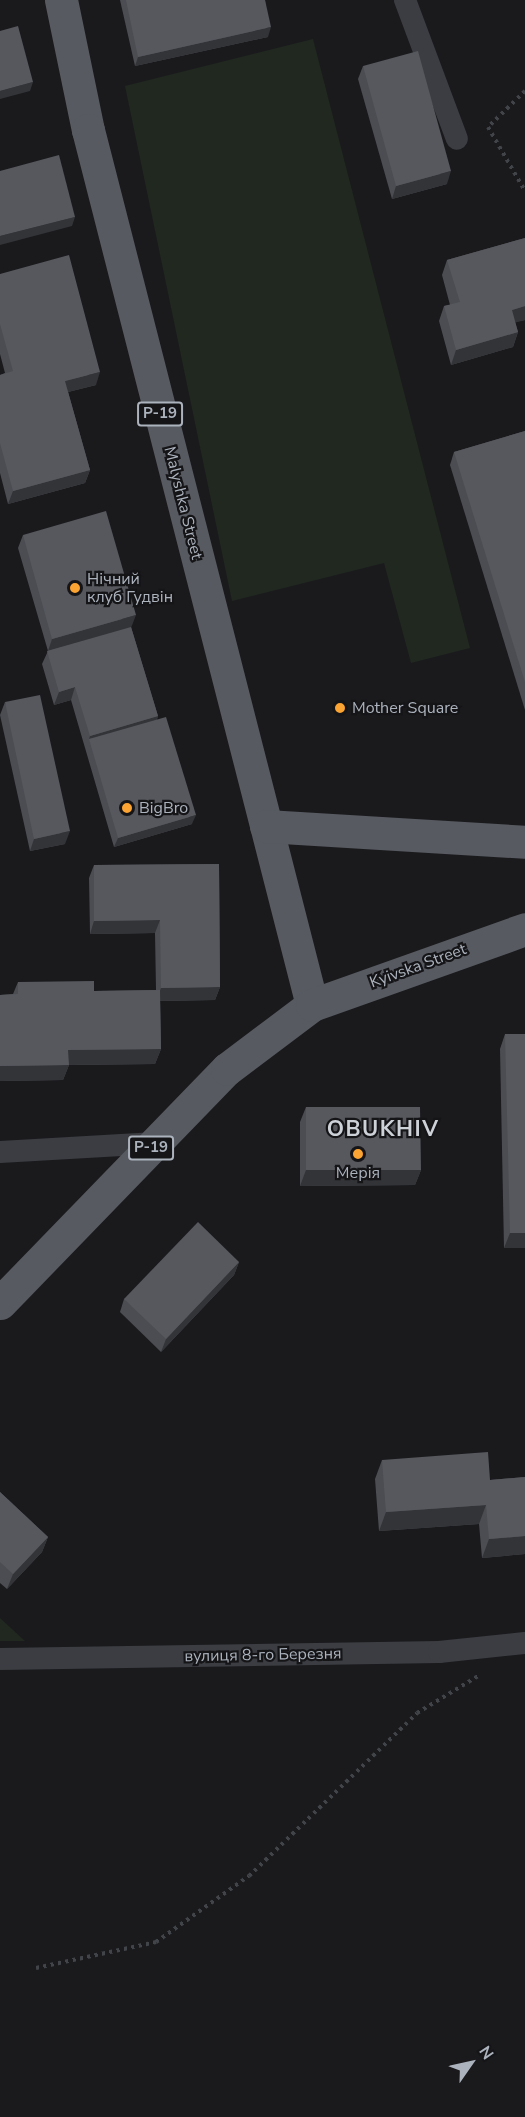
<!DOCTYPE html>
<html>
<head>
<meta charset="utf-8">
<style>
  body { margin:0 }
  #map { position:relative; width:525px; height:2117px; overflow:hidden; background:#1a1a1d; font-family:"Nunito Sans",sans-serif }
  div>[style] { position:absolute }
  .green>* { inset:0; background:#202820 }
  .path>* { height:4px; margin-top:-2px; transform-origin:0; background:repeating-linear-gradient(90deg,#414449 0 3px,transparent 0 7.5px) }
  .street>* { height:22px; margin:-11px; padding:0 11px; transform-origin:11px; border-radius:11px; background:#3b3d42 }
  .primary>* { height:33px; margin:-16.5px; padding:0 16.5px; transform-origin:16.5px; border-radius:16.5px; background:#575a61 }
  .wall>* { inset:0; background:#4b4d52 }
  .shaded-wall>* { inset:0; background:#333438 }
  .building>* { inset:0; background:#56585e }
  .dots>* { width:16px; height:16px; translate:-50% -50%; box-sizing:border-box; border:3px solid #151518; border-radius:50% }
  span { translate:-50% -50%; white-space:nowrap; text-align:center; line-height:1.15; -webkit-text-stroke:4.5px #151518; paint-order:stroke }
  .shield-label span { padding:2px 4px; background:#151518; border:2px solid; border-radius:4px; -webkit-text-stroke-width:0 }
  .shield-label { font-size:15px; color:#acb3bd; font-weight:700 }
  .street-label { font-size:16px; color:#acb3bd }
  .poi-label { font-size:16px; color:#acb3bd }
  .left { translate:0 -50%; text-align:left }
  .district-label { font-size:22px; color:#cdd1d8; font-weight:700; letter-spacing:1.5px }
  .north { position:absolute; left:441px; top:2033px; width:60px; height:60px; -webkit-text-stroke:4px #151518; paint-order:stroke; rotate:56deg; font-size:16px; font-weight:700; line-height:24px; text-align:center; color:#acb3bd }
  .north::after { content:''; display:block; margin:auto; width:21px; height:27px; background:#acb3bd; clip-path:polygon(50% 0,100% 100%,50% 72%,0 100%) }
</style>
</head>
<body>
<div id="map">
  <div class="green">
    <div style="clip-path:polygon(313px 39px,470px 648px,411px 663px,384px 563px,232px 601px,125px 86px)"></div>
    <div style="clip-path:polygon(0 1618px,25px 1641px,0 1641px)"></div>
  </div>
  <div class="path">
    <div style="left:525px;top:91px;width:52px;rotate:135.8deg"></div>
    <div style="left:488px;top:127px;width:74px;rotate:60deg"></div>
    <div style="left:36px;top:1968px;width:123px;rotate:-12.2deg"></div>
    <div style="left:156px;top:1942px;width:114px;rotate:-35.4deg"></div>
    <div style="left:249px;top:1876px;width:234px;rotate:-44.1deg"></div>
    <div style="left:417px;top:1713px;width:71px;rotate:-31.2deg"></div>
  </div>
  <div class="street">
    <div style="left:405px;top:0;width:148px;rotate:69.5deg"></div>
    <div style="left:0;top:1152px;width:156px;rotate:-3.3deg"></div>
    <div style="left:0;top:1659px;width:439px;rotate:-0.9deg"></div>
    <div style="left:439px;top:1652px;width:86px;rotate:-6deg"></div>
  </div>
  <div class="primary">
    <div style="left:61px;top:0;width:133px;rotate:78.3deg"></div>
    <div style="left:88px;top:130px;width:903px;rotate:75.64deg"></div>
    <div style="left:266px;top:826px;width:259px;rotate:3.5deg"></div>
    <div style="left:0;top:1303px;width:326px;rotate:-45.9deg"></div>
    <div style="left:227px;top:1069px;width:106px;rotate:-37deg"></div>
    <div style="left:312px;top:1005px;width:226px;rotate:-19.6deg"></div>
  </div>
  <div class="wall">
    <div style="clip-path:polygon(120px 0,265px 0,268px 37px,135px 66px)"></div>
    <div style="clip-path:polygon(363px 66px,447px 184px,392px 199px,358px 79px)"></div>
    <div style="clip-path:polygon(525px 238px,525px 320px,515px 322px,518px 332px,513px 347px,451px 365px,439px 321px,444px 306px,450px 305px,442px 275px,447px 260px)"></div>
    <div style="clip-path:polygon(0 274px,96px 385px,68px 392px,90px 470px,85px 483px,8px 504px,0 473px,0 375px,5px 373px,0 354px)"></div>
    <div style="clip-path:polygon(525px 431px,525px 710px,450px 465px,454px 452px)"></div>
    <div style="clip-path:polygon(23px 535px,131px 627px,158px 716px,157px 719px,192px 824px,114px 847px,71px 700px,54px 705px,42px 664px,48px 651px,18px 548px)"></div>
    <div style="clip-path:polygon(5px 702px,65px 844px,30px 851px,0 715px)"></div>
    <div style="clip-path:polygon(219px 864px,220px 987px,215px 1000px,160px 1001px,161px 1049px,155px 1064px,69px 1065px,63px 1080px,0 1081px,0 995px,13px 994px,18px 982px,94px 991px,156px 990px,155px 933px,90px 934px,89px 878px,94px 865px)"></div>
    <div style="clip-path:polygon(505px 1034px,525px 1034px,525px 1248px,504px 1248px,500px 1049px)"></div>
    <div style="clip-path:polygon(306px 1107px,421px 1170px,415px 1185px,300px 1186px,300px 1122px)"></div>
    <div style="clip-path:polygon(239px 1262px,234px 1275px,161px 1352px,120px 1312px,124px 1299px)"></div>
    <div style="clip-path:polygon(382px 1460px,490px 1480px,525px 1477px,525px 1554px,482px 1558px,479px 1524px,379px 1531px,375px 1479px)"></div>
    <div style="clip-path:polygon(0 1492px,48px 1537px,42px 1552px,7px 1589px,0 1583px)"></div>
  </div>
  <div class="shaded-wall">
    <div style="clip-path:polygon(271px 27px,268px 37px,135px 66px,138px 57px)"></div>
    <div style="clip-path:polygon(33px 82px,30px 91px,0 99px,0 91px)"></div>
    <div style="clip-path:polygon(451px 171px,447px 184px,392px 199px,396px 186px)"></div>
    <div style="clip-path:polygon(75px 217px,72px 226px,0 245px,0 236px)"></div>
    <div style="clip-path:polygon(525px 306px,525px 320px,506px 325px,512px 310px)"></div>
    <div style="clip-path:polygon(518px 332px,513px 347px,451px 365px,456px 350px)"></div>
    <div style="clip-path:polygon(100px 372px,96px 385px,60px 394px,65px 381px)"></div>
    <div style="clip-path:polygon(90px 470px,85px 483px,8px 504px,13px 491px)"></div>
    <div style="clip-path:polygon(136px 615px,131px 628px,48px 651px,52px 639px)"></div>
    <div style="clip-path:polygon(75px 687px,71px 700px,54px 705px,59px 692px)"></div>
    <div style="clip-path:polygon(158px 716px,154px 729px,89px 739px,90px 736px)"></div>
    <div style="clip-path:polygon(196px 815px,192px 824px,114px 847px,118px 838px)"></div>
    <div style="clip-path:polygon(70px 831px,65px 844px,30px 851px,34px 839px)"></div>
    <div style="clip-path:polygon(160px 920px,155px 933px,90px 934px,94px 921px)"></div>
    <div style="clip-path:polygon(220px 987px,215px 1000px,156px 1001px,161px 988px)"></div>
    <div style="clip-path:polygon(161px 1049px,155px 1064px,63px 1065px,68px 1050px)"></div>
    <div style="clip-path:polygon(69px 1065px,63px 1080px,0 1081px,0 1066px)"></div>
    <div style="clip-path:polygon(306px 1170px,421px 1170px,415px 1185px,300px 1186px)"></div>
    <div style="clip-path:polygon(510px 1233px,525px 1233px,525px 1248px,504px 1248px)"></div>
    <div style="clip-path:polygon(239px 1262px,234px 1275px,161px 1352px,166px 1339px)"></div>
    <div style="clip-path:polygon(486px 1505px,479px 1524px,379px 1531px,386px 1512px)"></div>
    <div style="clip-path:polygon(525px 1536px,525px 1554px,482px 1558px,489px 1539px)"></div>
    <div style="clip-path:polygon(48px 1537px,42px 1552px,7px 1589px,13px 1574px)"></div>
  </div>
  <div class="building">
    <div style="clip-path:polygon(126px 0,265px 0,271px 27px,138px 57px)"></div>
    <div style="clip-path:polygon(18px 26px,33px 82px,0 91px,0 31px)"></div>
    <div style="clip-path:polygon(418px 51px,451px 171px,396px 186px,363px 66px)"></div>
    <div style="clip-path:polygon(59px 155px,75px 217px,0 236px,0 171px)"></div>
    <div style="clip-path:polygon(525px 238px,525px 306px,512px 310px,518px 332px,456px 350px,444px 306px,460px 302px,447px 260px)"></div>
    <div style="clip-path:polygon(69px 255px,100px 372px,65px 381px,90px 470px,13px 491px,0 443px,0 375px,13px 371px,0 324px,0 274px)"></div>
    <div style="clip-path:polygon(525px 431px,525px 682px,454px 452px)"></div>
    <div style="clip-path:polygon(106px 511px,136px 615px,52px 639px,23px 535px)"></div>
    <div style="clip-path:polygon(131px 627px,158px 716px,90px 736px,75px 687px,59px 692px,47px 651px)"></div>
    <div style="clip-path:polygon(40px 695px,70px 831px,34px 839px,5px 702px)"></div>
    <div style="clip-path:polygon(166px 717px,196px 815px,118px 838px,89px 739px)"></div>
    <div style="clip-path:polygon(219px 864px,220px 987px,161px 988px,160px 920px,94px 921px,94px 865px)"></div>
    <div style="clip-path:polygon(94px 981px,94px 991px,160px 990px,161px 1049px,68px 1050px,69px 1065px,0 1066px,0 995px,18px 994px,18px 982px)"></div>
    <div style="clip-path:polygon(505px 1034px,525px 1034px,525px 1233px,510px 1233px)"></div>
    <div style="clip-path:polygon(306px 1107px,420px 1107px,421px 1170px,306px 1170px)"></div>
    <div style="clip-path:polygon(198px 1222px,239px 1262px,166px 1339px,124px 1299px)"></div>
    <div style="clip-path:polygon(488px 1452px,490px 1480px,525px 1477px,525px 1536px,489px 1539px,486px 1505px,386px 1512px,382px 1460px)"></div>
    <div style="clip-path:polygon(0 1492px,48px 1537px,13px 1574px,0 1562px)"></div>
  </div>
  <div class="dots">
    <div style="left:75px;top:588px;background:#fba333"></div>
    <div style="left:340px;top:708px;background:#fba333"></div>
    <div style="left:127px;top:808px;background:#fba333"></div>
    <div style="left:358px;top:1154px;background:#fba333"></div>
  </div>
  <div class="shield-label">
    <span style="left:160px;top:414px">Р-19</span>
    <span style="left:151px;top:1148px">Р-19</span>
  </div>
  <div class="street-label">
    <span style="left:183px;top:503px;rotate:76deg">Malyshka Street</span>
    <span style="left:418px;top:966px;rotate:-20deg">Kyivska Street</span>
    <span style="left:263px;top:1655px;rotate:-1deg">вулиця 8-го Березня</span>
  </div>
  <div class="poi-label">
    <span class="left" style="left:87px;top:588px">Нічний<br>клуб Гудвін</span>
    <span class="left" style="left:352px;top:708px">Mother Square</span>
    <span class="left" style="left:139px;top:808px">BigBro</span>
    <span style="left:358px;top:1173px">Мерія</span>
  </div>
  <div class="district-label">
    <span style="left:383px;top:1130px">OBUKHIV</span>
  </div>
  <div class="north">N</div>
</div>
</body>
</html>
